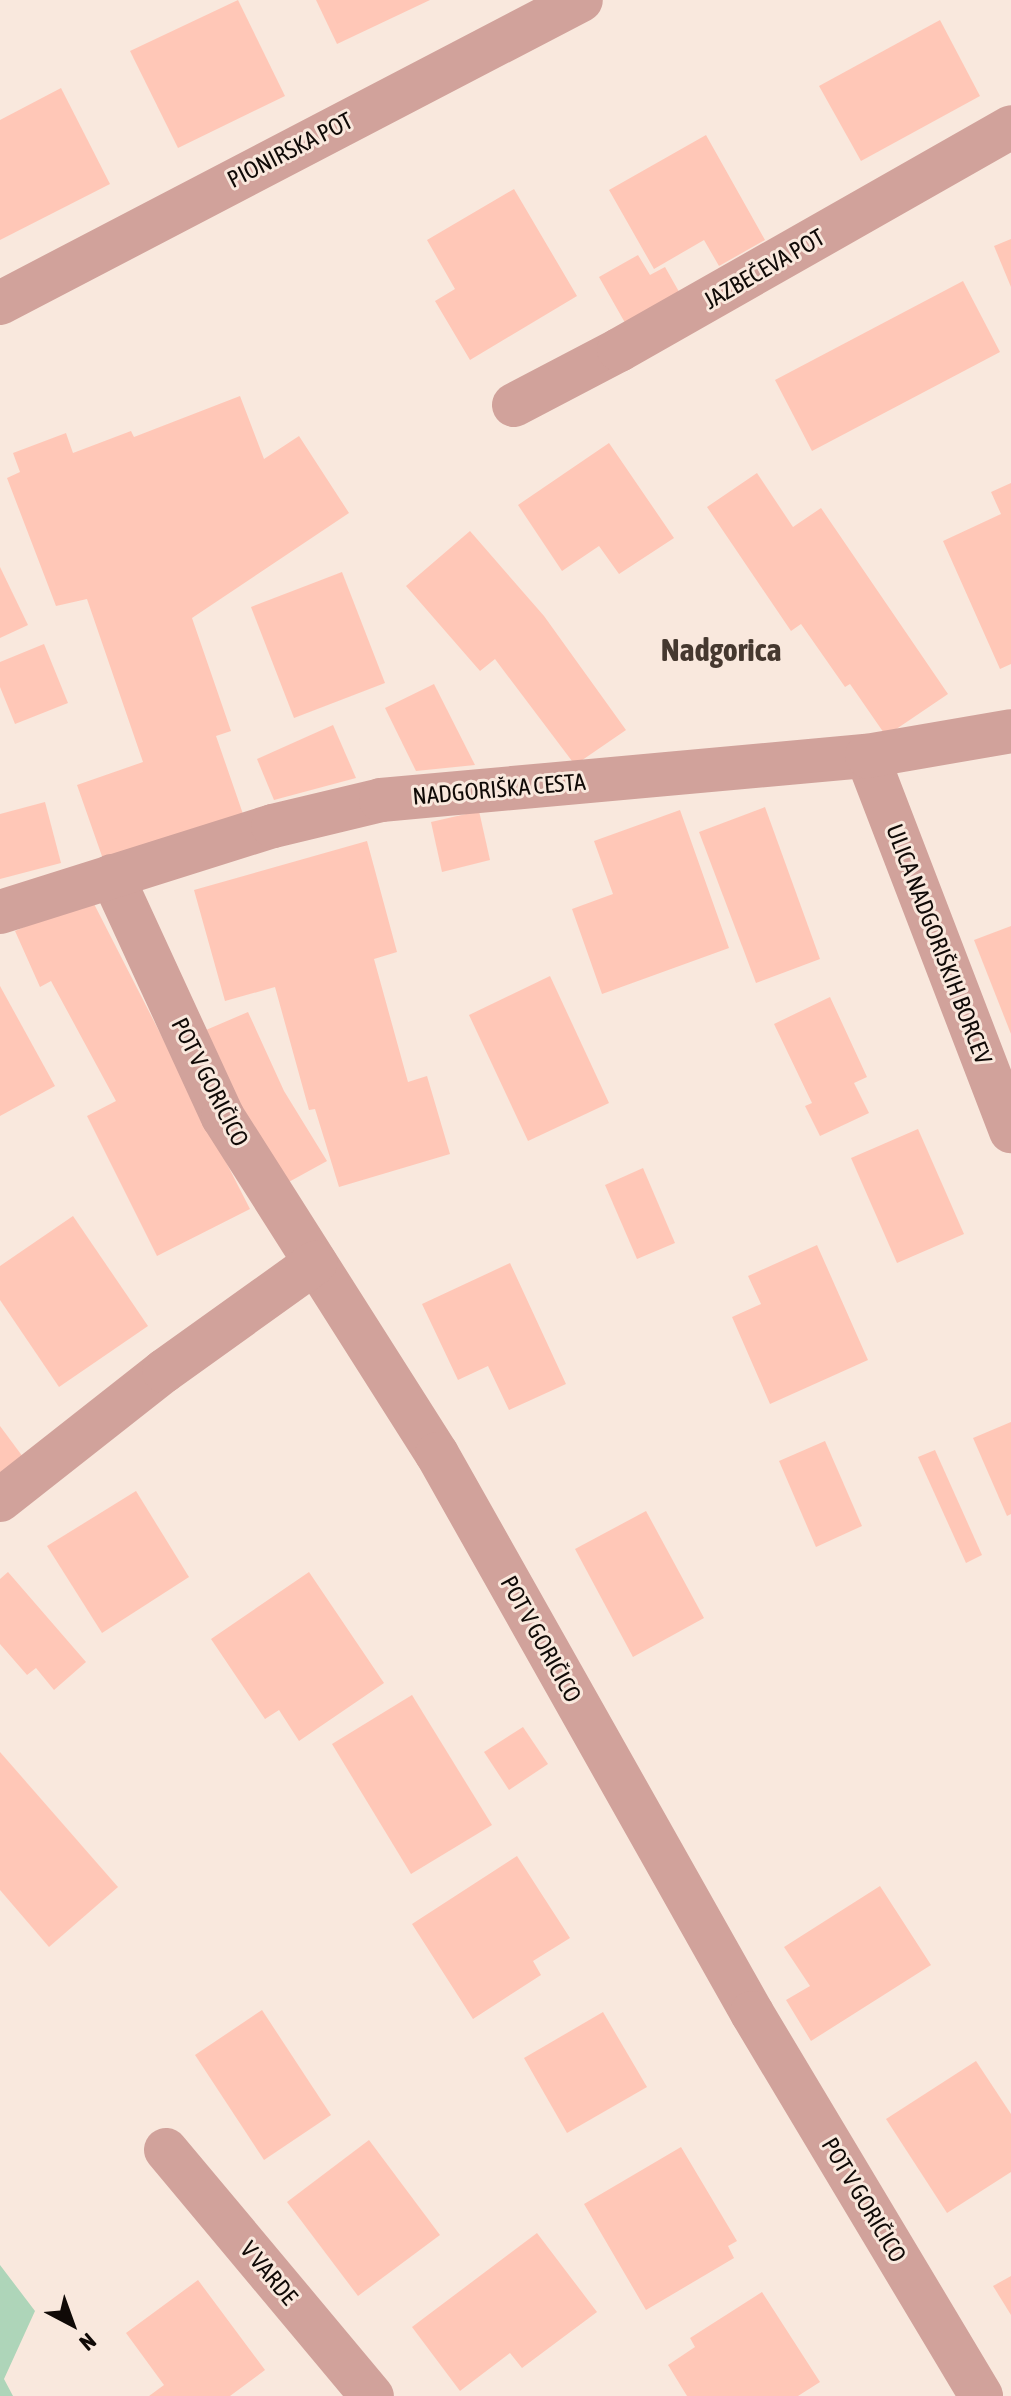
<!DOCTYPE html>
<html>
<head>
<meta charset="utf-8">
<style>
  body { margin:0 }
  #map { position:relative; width:1011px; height:2396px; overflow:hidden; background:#f9e8dd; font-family:"Asap Condensed",sans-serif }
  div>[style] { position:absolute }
  .green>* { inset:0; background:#aed5b9 }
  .building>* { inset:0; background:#ffc7b7 }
  .minor>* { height:44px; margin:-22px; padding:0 22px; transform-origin:22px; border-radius:22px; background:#d1a29b }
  span { translate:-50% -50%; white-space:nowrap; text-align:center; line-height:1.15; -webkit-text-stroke:6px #f9e8dd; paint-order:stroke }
  .street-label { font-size:24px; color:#100a07 }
  .district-label { font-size:32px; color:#45382f; font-weight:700 }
  .north { position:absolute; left:32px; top:2284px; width:80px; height:80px; -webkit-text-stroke:6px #f9e8dd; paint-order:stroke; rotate:139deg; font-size:22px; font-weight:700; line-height:32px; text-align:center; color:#100a07 }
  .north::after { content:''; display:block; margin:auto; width:28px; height:36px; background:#100a07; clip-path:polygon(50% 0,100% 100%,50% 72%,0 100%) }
</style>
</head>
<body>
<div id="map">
  <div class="green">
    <div style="clip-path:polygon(0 2265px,35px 2311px,4px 2379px,13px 2396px,0 2396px)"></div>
  </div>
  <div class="building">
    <div style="clip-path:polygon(238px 0,285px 96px,178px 148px,130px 51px)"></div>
    <div style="clip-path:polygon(316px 0,430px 0,337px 44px)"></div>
    <div style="clip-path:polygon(940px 20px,980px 96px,861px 161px,819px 86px)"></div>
    <div style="clip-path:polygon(61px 88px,110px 184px,0 240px,0 120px)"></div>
    <div style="clip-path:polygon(706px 135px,765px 240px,719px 266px,704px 240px,654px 269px,609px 190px)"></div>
    <div style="clip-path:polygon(514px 189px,577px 296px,470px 360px,435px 301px,455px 289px,427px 240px)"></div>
    <div style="clip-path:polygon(1011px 239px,1011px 287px,994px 246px)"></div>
    <div style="clip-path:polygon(638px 255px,650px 275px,665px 267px,682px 297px,628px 328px,599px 277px)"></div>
    <div style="clip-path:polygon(963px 281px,1000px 352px,812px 451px,775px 380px)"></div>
    <div style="clip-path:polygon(240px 396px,264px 459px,299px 436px,349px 513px,192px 618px,231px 731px,216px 736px,243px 814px,104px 862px,77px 785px,143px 762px,87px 599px,56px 606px,7px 478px,20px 472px,13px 453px,66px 433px,73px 453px,131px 431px,134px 437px)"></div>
    <div style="clip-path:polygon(609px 443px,674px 538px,619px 574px,599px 546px,562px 571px,518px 505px)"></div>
    <div style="clip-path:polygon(757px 473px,793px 527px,821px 508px,948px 694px,886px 736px,850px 684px,845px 687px,801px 624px,791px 631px,707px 507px)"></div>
    <div style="clip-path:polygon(1011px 483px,1011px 664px,1000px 669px,943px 541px,1001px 514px,991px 492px)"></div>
    <div style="clip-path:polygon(470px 531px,544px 616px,626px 730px,575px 765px,495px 659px,480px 671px,406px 586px)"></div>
    <div style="clip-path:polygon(0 567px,28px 625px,0 638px)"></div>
    <div style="clip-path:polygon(342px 572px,385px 683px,294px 718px,251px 607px)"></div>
    <div style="clip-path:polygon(44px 644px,68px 703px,15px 724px,0 687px,0 662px)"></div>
    <div style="clip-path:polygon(434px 684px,475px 765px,416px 771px,385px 708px)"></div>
    <div style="clip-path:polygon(333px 725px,356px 778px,274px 800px,257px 759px)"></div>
    <div style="clip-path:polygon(45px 802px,61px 863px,0 879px,0 814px)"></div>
    <div style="clip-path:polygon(765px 807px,820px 959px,756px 983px,699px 832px)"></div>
    <div style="clip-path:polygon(680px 810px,729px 948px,602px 994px,572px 909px,613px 894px,594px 841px)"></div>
    <div style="clip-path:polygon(479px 811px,490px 860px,442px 872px,431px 822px)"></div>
    <div style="clip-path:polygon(367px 841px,397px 952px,374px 959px,408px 1082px,427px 1076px,450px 1154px,339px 1187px,315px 1109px,309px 1110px,275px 987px,225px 1001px,194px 890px)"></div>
    <div style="clip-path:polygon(91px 898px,250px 1209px,157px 1256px,87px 1116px,116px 1101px,51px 981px,40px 987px,15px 931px)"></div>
    <div style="clip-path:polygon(1011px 926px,1011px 1034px,974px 940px)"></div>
    <div style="clip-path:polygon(550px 976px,609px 1103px,528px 1141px,469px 1015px)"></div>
    <div style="clip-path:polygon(0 986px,55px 1086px,0 1116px)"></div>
    <div style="clip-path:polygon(830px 997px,867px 1077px,854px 1083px,869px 1113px,820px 1136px,805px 1106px,812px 1103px,774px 1024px)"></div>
    <div style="clip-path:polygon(248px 1012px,284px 1091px,327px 1161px,287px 1183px,199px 1033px)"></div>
    <div style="clip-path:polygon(918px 1129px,964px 1234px,897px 1263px,851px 1158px)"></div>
    <div style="clip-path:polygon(643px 1168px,675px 1243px,637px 1259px,605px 1185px)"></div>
    <div style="clip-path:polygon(73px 1216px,148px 1326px,59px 1387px,0 1300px,0 1266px)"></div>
    <div style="clip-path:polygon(817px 1245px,868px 1360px,770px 1404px,732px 1317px,761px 1304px,748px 1276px)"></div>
    <div style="clip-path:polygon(510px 1263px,566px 1384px,509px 1410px,488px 1366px,458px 1380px,422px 1304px)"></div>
    <div style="clip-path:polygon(1011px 1422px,1011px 1514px,1007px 1516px,973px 1438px)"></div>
    <div style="clip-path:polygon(0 1426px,23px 1457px,0 1474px)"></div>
    <div style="clip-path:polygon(825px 1441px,862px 1526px,816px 1547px,779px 1461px)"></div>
    <div style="clip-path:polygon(935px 1450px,982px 1555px,966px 1563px,918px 1457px)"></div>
    <div style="clip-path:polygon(136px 1491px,189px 1577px,102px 1633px,47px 1546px)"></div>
    <div style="clip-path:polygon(646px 1511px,704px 1618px,633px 1657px,575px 1549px)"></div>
    <div style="clip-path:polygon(8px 1572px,86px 1662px,54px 1690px,36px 1668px,27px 1675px,0 1644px,0 1579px)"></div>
    <div style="clip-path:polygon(309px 1572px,384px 1683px,299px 1741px,279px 1710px,265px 1719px,211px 1639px)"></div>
    <div style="clip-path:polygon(412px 1695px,492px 1825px,411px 1874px,332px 1744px)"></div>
    <div style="clip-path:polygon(523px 1727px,548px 1764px,509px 1790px,484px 1752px)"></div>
    <div style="clip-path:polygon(0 1752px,118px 1887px,49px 1947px,0 1890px)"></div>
    <div style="clip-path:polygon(517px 1856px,570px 1938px,533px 1961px,541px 1975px,473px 2019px,412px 1924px)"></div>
    <div style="clip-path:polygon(880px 1886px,931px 1965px,811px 2041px,786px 2000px,810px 1986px,784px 1947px)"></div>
    <div style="clip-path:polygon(262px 2010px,331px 2115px,264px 2160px,195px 2055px)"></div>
    <div style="clip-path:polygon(603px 2012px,647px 2087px,567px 2133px,524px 2058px)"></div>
    <div style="clip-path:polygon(976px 2061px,1011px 2114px,1011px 2172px,947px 2213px,886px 2119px)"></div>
    <div style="clip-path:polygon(369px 2140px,440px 2235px,358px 2296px,287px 2202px)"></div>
    <div style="clip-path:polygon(681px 2147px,737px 2241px,728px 2246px,734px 2258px,646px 2310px,584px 2204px)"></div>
    <div style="clip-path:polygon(537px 2233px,597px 2312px,522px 2368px,510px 2353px,460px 2391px,412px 2327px)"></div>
    <div style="clip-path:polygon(1011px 2276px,1011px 2315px,993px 2286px)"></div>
    <div style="clip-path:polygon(198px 2280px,265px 2370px,230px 2396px,149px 2396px,164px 2385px,126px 2333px)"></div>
    <div style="clip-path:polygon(762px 2292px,820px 2382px,798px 2396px,687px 2396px,668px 2365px,695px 2347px,690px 2338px)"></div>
  </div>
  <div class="minor">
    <div style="left:0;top:303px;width:655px;rotate:-27.54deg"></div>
    <div style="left:514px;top:405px;width:119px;rotate:-27.6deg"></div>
    <div style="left:619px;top:350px;width:451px;rotate:-29.6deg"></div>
    <div style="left:867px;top:756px;width:402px;rotate:69deg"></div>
    <div style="left:112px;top:876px;width:265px;rotate:65.3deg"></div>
    <div style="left:223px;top:1117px;width:399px;rotate:57.6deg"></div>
    <div style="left:437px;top:1454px;width:642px;rotate:60.6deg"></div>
    <div style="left:752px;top:2013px;width:446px;rotate:59.1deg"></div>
    <div style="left:0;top:912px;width:286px;rotate:-17.5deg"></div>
    <div style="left:273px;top:826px;width:111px;rotate:-13.5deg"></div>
    <div style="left:381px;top:800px;width:488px;rotate:-5.2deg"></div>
    <div style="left:867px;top:756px;width:146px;rotate:-9.8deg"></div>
    <div style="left:0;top:1500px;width:209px;rotate:-38.2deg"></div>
    <div style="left:164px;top:1371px;width:186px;rotate:-35.6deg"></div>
    <div style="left:166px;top:2150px;width:321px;rotate:50.1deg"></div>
  </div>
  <div class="street-label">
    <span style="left:290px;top:150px;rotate:-27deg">PIONIRSKA POT</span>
    <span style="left:764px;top:269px;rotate:-30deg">JAZBEČEVA POT</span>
    <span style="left:499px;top:789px;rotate:-5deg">NADGORIŠKA CESTA</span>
    <span style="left:939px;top:944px;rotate:69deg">ULICA NADGORIŠKIH BORCEV</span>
    <span style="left:210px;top:1082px;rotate:63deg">POT V GORIČICO</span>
    <span style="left:541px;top:1639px;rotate:61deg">POT V GORIČICO</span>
    <span style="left:864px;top:2200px;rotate:59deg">POT V GORIČICO</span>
    <span style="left:269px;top:2273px;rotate:50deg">V VARDE</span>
  </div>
  <div class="district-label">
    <span style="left:721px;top:650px">Nadgorica</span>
  </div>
  <div class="north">N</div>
</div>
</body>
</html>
